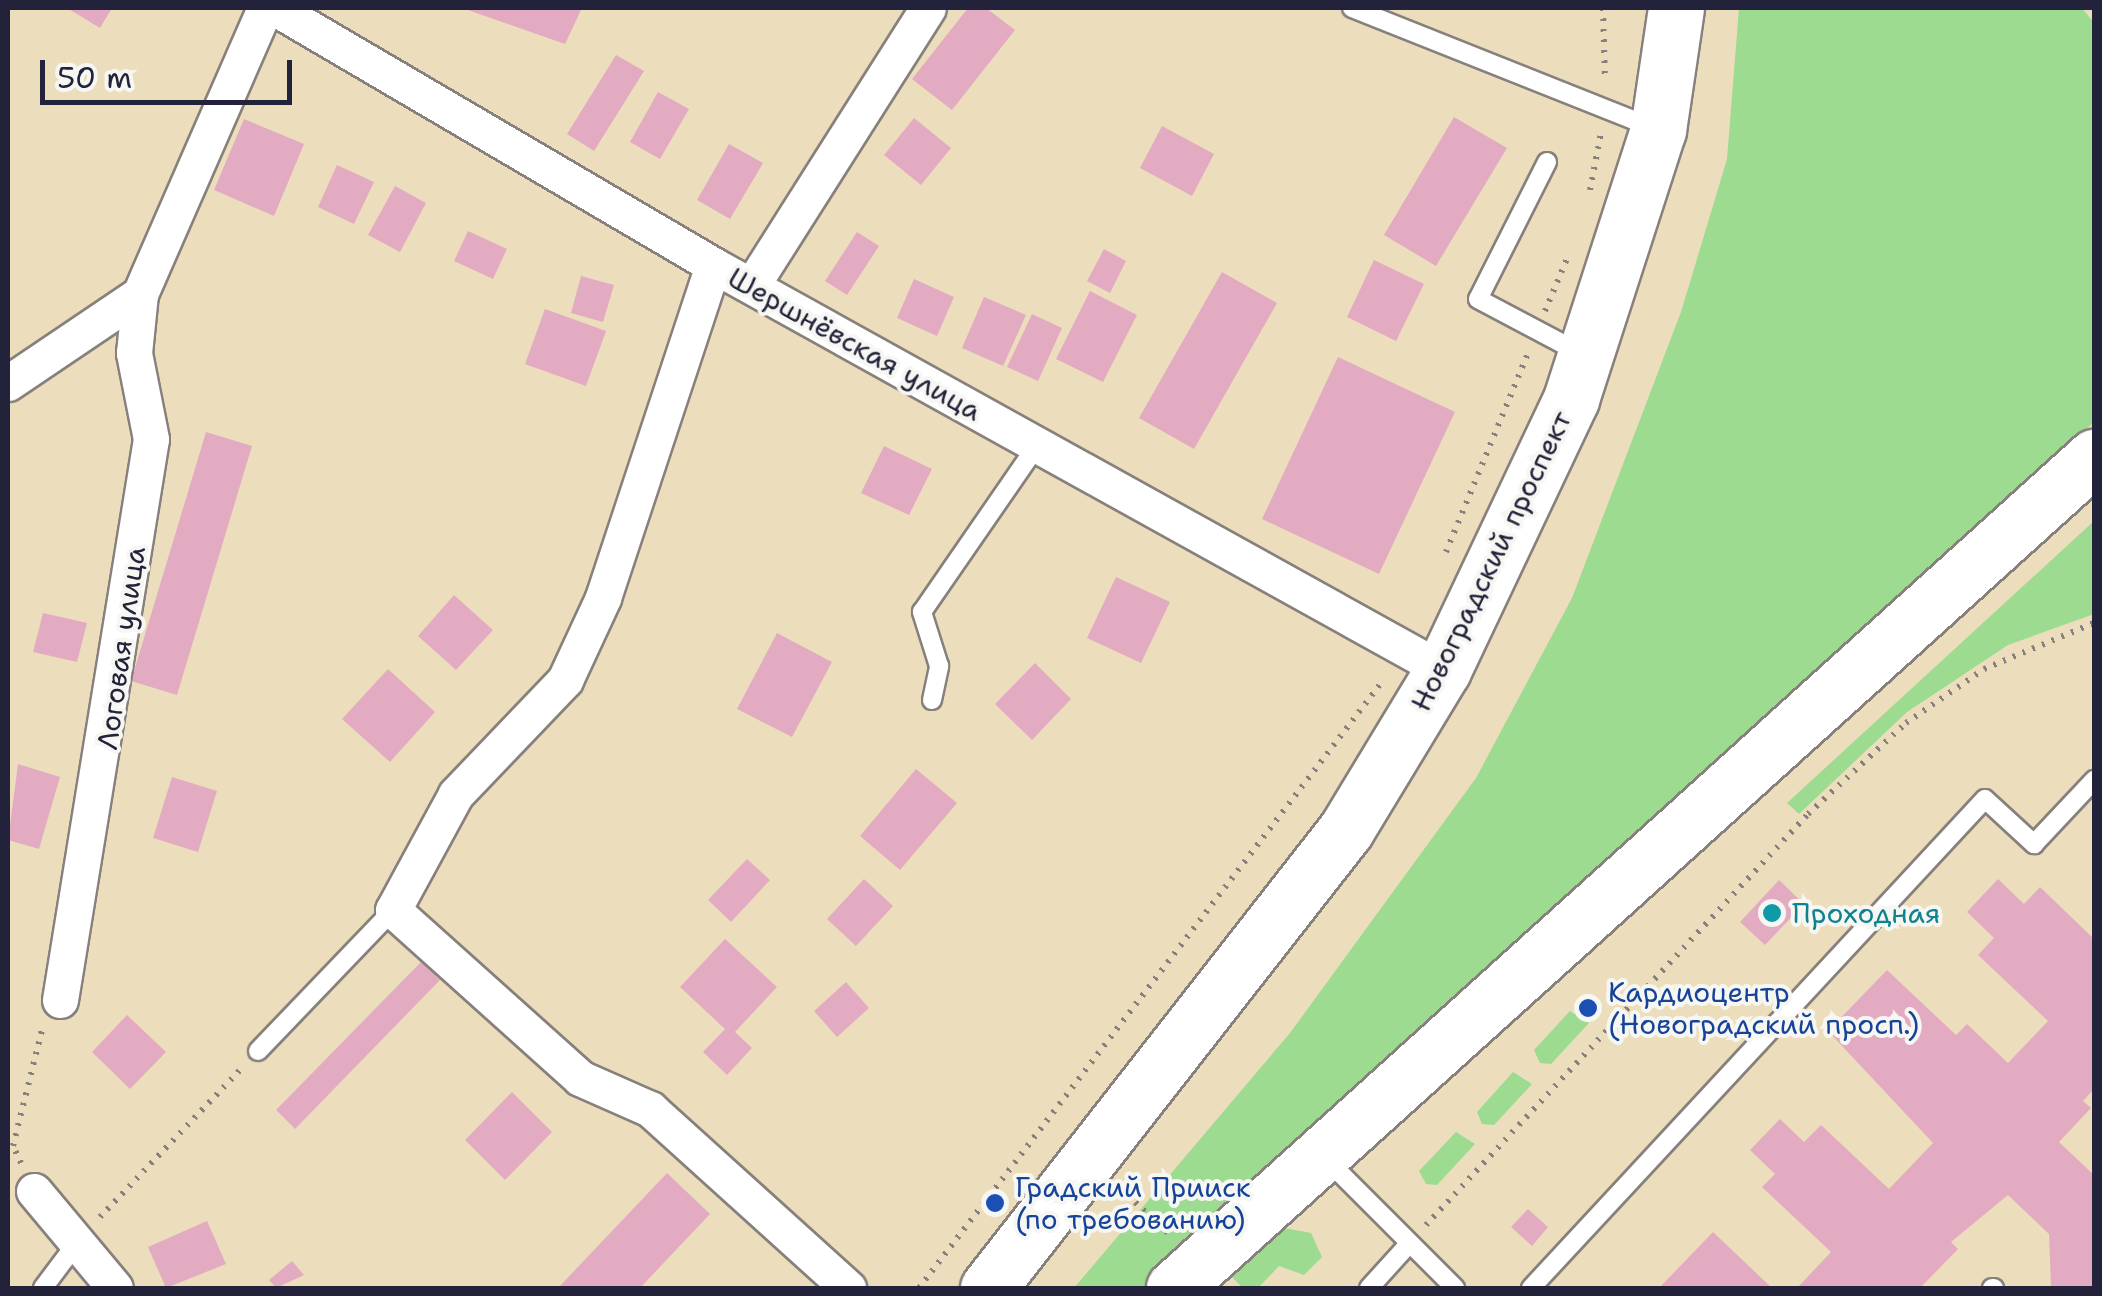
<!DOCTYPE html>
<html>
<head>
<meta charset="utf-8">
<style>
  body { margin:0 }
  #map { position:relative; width:2102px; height:1296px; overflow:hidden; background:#ecdebc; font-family:"Shantell Sans",sans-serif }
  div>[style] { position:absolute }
  .green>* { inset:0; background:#9cdb90 }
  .building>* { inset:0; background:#e3abc1 }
  .path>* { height:6px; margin-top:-3px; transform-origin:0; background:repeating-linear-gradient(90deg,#87807c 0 2.5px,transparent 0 10.5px) }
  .roads { filter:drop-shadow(2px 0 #87807c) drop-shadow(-2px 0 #87807c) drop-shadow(0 2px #87807c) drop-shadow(0 -2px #87807c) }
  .service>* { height:18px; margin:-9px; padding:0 9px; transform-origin:9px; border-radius:9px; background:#fff }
  .minor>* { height:35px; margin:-17.5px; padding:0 17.5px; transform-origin:17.5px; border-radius:17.5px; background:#fff }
  .primary>* { height:55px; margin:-27.5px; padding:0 27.5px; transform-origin:27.5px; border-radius:27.5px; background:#fff }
  .dots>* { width:28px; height:28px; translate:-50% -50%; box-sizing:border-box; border:5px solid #f6f6f2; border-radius:50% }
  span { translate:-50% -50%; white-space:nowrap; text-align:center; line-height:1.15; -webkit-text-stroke:8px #f6f6f2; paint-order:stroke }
  .street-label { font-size:28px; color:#22223b }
  .culture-label { font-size:28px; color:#0d838f }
  .left { translate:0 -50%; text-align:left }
  .transit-label { font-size:28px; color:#164399 }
  .frame { position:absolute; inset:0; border:10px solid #22223b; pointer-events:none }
  .scale { position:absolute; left:40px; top:60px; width:252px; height:45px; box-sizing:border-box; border:5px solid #22223b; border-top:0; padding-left:12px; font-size:30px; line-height:35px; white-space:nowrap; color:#22223b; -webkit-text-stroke:8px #f6f6f2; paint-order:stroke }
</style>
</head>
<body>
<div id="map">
  <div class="green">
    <div style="clip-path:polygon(1739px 8px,2082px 8px,2094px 23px,2094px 422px,1150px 1288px,1074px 1288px,1290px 1033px,1476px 778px,1572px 598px,1681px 312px,1727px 159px)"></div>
    <div style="clip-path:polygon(2094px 521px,2094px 614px,2008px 645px,1907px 712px,1799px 814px,1787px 803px)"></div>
    <div style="clip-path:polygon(1570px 1011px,1589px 1023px,1551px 1064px,1540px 1063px,1534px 1050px)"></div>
    <div style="clip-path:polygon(1513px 1072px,1532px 1084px,1494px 1125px,1482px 1124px,1477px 1112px)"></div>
    <div style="clip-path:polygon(1456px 1132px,1475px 1144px,1437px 1185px,1426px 1184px,1419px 1171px)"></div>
    <div style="clip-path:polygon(1279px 1227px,1311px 1233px,1322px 1257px,1304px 1275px,1279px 1266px,1258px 1288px,1243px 1288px,1228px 1273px)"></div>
  </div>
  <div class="building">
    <div style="clip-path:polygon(67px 8px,112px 8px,100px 28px)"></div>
    <div style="clip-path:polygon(462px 8px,582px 8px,565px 44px)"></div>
    <div style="clip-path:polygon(968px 8px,986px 8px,1015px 30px,952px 110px,912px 79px)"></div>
    <div style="clip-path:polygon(616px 55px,644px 71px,594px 151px,567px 134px)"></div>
    <div style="clip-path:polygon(658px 92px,689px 109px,660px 159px,630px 142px)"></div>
    <div style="clip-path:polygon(1454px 117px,1507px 148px,1436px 266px,1384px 235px)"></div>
    <div style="clip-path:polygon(914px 118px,951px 148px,921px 185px,884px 155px)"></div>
    <div style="clip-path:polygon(244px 119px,304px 144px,274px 216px,214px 190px)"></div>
    <div style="clip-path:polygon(1162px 126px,1214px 154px,1192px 196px,1140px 168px)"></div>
    <div style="clip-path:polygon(729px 144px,763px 163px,730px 219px,697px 200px)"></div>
    <div style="clip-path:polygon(337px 165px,374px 182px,354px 224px,318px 207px)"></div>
    <div style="clip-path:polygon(395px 186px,426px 203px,400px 252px,368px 235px)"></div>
    <div style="clip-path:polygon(468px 231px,507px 249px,493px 279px,454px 261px)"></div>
    <div style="clip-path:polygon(857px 232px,879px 246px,847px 295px,825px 281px)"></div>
    <div style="clip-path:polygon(1104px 249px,1126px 261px,1110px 293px,1087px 281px)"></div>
    <div style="clip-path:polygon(1374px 260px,1424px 284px,1396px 341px,1347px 317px)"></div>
    <div style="clip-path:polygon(1222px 272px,1277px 303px,1194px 449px,1139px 418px)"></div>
    <div style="clip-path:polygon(581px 276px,614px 285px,603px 322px,571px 313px)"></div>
    <div style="clip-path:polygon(914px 279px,954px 297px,937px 336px,897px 318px)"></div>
    <div style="clip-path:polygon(1090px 291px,1137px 315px,1103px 382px,1056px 359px)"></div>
    <div style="clip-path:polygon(984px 297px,1026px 315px,1003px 366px,962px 348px)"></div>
    <div style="clip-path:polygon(545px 309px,606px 331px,586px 386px,525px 364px)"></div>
    <div style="clip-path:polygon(1032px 314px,1062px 328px,1038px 381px,1007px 367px)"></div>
    <div style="clip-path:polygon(1338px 357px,1455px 412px,1379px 574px,1262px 519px)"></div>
    <div style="clip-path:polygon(206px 432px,252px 446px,177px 695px,131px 681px)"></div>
    <div style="clip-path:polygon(884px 446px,932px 469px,909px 515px,861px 493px)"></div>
    <div style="clip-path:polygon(1116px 577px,1170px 602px,1141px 663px,1087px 638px)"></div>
    <div style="clip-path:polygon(454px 595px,493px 630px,456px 670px,418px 636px)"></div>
    <div style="clip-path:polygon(43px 613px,87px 623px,77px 662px,33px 652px)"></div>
    <div style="clip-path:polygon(777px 633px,832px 662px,792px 737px,737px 709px)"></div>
    <div style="clip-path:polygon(1035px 663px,1071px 699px,1032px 740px,995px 704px)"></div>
    <div style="clip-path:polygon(388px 669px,435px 712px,390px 762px,342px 719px)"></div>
    <div style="clip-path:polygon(18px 764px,60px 777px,39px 849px,8px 840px)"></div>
    <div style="clip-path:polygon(916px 769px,957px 803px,900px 870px,860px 836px)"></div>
    <div style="clip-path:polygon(172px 777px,217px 791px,198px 852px,153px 838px)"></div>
    <div style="clip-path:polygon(747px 859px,770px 880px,731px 922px,708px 900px)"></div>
    <div style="clip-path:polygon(864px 879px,893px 906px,856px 946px,827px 919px)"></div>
    <div style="clip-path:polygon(1998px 879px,2024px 904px,2040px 887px,2094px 939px,2094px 1089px,2083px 1101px,2091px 1108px,2059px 1142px,2094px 1175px,2094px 1288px,2051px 1288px,2049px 1234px,2008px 1195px,1951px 1242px,1958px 1249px,1920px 1288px,1797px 1288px,1831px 1252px,1762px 1187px,1775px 1174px,1750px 1150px,1780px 1119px,1804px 1142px,1821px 1125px,1889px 1189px,1933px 1143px,1828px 1031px,1887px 970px,1956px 1035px,1967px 1024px,2008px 1063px,2048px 1021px,1978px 955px,1994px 938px,1967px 912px)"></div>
    <div style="clip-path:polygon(1779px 880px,1804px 904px,1765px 945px,1740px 922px)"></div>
    <div style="clip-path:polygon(725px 939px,777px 987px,735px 1032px,752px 1048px,727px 1075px,703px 1052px,725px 1029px,680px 987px)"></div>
    <div style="clip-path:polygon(421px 962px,440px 980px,295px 1129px,276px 1110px)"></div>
    <div style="clip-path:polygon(846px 982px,869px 1008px,837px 1037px,814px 1011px)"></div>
    <div style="clip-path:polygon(127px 1015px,166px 1052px,130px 1089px,92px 1052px)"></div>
    <div style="clip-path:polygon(512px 1092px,552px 1132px,505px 1180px,465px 1140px)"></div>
    <div style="clip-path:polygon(667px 1173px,710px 1214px,640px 1288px,558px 1288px)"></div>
    <div style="clip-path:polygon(1528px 1209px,1548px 1227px,1532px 1246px,1511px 1227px)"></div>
    <div style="clip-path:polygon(207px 1221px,226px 1264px,166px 1288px,148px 1247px)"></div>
    <div style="clip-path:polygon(1713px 1232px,1772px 1288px,1659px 1288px)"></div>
    <div style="clip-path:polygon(292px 1261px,304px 1275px,276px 1288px,269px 1280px)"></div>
  </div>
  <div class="path">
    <div style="left:1603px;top:8px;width:73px;rotate:88.4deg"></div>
    <div style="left:1590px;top:190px;width:58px;rotate:-79.1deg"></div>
    <div style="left:1545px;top:311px;width:62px;rotate:-67.2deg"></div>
    <div style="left:1446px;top:552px;width:217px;rotate:-67.6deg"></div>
    <div style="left:21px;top:1163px;width:19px;rotate:-115deg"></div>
    <div style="left:13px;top:1146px;width:124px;rotate:-76deg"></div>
    <div style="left:1120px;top:1188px;width:67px;rotate:43.2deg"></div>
    <div style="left:100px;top:1217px;width:207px;rotate:-46.4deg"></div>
    <div style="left:1426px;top:1225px;width:561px;rotate:-47.09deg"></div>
    <div style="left:1808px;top:814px;width:134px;rotate:-42.9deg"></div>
    <div style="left:1906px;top:723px;width:95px;rotate:-34.7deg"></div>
    <div style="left:1984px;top:669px;width:119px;rotate:-22.7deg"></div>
    <div style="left:919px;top:1288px;width:761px;rotate:-52.63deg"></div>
  </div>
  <div class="roads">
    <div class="service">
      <div style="left:1352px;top:8px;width:325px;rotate:21.7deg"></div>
      <div style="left:1547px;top:162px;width:153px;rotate:116.7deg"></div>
      <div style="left:1478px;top:299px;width:115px;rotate:27.9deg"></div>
      <div style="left:932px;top:700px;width:35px;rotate:-78deg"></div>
      <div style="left:939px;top:666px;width:57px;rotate:-107.5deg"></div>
      <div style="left:922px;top:612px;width:201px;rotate:-55.4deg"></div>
      <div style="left:258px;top:1051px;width:195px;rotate:-46.2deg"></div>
      <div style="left:1325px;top:1158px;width:184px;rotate:45deg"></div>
      <div style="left:43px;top:1288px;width:60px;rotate:-53.1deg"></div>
      <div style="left:1369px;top:1288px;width:58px;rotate:-47.8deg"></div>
      <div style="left:1531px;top:1288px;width:667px;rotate:-47.13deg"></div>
      <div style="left:1985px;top:799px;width:67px;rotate:42.6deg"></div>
      <div style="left:2034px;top:844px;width:88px;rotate:-46.8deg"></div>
      <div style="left:1992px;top:1288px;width:2px"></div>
    </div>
    <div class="minor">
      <div style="left:275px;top:8px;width:508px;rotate:30.4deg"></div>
      <div style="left:713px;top:265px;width:835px;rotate:29.02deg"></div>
      <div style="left:713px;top:265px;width:351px;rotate:108.3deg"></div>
      <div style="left:603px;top:598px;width:90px;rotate:114.9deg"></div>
      <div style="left:565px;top:680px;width:158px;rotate:133.7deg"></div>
      <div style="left:456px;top:794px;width:132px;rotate:118.5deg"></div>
      <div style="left:393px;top:910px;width:251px;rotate:41.9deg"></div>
      <div style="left:580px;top:1078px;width:77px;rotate:23.9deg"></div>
      <div style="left:650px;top:1109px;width:267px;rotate:42.1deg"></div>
      <div style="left:752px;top:285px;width:328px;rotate:-57.6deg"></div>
      <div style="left:8px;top:383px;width:159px;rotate:-34deg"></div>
      <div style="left:140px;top:294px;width:312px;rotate:-66.4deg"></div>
      <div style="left:60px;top:1000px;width:568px;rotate:-80.79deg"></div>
      <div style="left:151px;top:439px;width:88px;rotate:-101.2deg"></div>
      <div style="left:134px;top:353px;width:59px;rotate:-84.2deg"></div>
      <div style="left:34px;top:1191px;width:126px;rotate:50.1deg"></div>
    </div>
    <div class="primary">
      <div style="left:988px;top:1288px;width:581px;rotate:-51.99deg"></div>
      <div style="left:1346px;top:830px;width:187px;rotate:-58.8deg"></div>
      <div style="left:1443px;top:670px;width:300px;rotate:-64.7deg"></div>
      <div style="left:1571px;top:399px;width:283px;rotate:-72.1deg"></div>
      <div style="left:1658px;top:130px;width:123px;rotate:-81.6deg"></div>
      <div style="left:1174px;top:1288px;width:1240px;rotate:-42.09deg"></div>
    </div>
  </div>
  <div class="dots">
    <div style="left:1772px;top:913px;background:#0f9aa8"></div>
    <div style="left:1588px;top:1008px;background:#1a4fb4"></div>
    <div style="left:995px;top:1203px;background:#1a4fb4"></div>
  </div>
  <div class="street-label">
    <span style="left:855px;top:344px;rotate:29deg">Шершнёвская улица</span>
    <span style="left:1491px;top:561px;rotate:-64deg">Новоградский проспект</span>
    <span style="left:121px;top:648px;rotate:-82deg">Логовая улица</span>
  </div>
  <div class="culture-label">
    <span class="left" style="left:1792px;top:913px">Проходная</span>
  </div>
  <div class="transit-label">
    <span class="left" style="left:1608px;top:1008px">Кардиоцентр<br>(Новоградский просп.)</span>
    <span class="left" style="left:1015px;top:1203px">Градский Прииск<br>(по требованию)</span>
  </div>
  <div class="frame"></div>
  <div class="scale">50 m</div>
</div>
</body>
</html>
